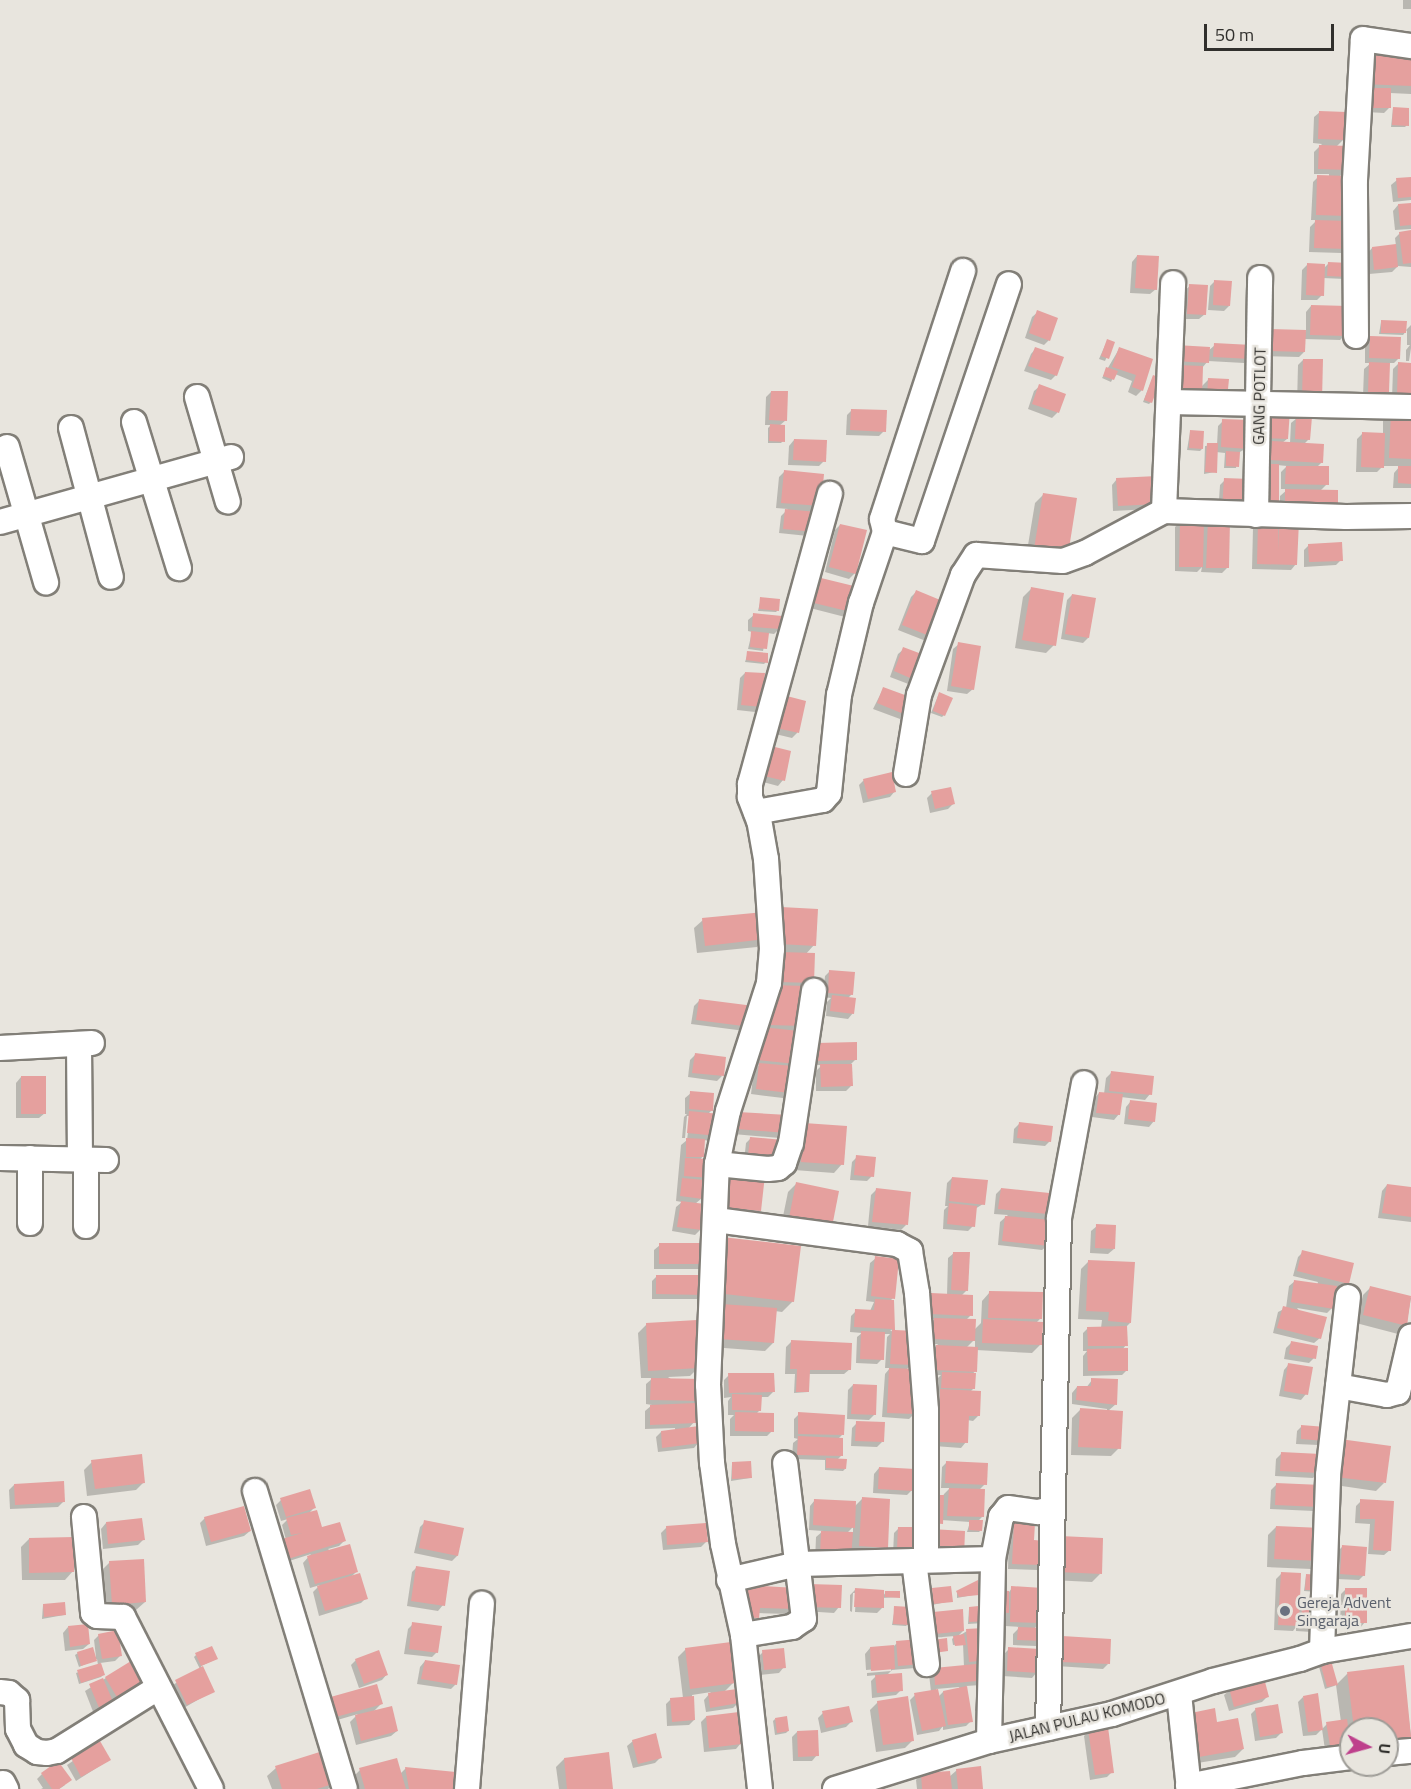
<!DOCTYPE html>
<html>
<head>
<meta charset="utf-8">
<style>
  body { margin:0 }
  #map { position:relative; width:1411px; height:1789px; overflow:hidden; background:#e8e5de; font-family:"Titillium Web",sans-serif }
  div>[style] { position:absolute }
  .shadow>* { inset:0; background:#0003 }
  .building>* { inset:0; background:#e5a09e }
  .roads { filter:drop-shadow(2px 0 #827f78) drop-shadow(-2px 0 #827f78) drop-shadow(0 2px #827f78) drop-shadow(0 -2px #827f78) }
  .minor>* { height:24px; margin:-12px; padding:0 12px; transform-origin:12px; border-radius:12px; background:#fff }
  .dots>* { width:16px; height:16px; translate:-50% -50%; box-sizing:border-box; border:3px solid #e8e5de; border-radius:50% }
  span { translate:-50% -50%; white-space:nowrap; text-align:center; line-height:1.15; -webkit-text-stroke:5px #e8e5de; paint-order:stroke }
  .street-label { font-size:16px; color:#302f2c }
  .worship-label { font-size:16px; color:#5b616d }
  .left { translate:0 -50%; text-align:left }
  .north { position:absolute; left:1339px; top:1717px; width:60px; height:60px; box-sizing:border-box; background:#e8e5de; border:2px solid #9e9c97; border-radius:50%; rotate:96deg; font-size:16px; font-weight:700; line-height:24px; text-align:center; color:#302f2c }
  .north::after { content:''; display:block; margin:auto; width:21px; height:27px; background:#be408c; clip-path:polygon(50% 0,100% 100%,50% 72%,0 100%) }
  .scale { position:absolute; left:1204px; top:24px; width:130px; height:27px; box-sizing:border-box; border:3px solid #302f2c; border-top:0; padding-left:8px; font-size:18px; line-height:21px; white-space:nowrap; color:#302f2c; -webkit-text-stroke:4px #e8e5de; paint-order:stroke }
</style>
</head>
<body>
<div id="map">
  <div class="shadow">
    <div style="clip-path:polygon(1403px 0,1411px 0,1411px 9px,1403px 9px)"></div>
    <div style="clip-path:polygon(1411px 54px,1411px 94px,1390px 93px,1389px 108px,1384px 113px,1366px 112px,1356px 92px)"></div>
    <div style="clip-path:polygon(1393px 109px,1407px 125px,1405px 127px,1391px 127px)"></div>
    <div style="clip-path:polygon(1320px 112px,1344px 139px,1336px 147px,1347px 170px,1339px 177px,1346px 216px,1339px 223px,1346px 248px,1341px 253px,1309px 252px,1310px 227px,1317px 220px,1311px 220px,1313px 182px,1318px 177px,1329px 177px,1329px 174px,1314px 174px,1314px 152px,1322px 144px,1313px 143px,1314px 117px)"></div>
    <div style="clip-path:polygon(1411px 178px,1411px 200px,1393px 202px,1391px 185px,1397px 180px)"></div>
    <div style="clip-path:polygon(1411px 204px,1411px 229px,1395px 230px,1393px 211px,1398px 205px)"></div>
    <div style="clip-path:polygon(1411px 232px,1411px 267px,1398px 266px,1392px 272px,1369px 274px,1367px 254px,1372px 248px,1396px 246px,1395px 238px,1400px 233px)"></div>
    <div style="clip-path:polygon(1137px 256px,1156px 289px,1150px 294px,1130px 293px,1132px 262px)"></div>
    <div style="clip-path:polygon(1328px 264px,1348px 265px,1345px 279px,1323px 278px,1322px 295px,1317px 300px,1301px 300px,1302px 270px,1307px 265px,1323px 269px)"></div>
    <div style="clip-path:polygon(1215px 281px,1229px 306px,1224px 311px,1208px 310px,1210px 286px)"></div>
    <div style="clip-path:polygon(1190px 286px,1205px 314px,1199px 319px,1183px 319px,1184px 291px)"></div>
    <div style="clip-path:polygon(1311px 306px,1345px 335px,1340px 340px,1304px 339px,1304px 352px,1299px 357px,1265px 356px,1265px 336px,1306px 332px,1306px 312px)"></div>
    <div style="clip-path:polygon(1038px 312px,1049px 340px,1044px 345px,1025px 338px,1032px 317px)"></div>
    <div style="clip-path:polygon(1381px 322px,1405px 331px,1411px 325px,1411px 348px,1409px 361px,1406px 361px,1406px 350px,1410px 345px,1407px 345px,1407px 330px,1403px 335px,1379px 334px)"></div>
    <div style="clip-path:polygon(1371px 338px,1399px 358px,1394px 363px,1388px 363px,1387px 392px,1382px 397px,1363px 396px,1364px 369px,1371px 363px,1365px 363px,1365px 343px)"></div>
    <div style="clip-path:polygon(1107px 341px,1113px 343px,1105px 361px,1099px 359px)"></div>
    <div style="clip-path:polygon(1215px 345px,1249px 358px,1244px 363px,1208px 361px,1202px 368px,1201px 387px,1209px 379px,1227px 380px,1203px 403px,1170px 365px,1208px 351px)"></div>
    <div style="clip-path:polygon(1036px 348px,1056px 375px,1051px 380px,1024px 371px,1031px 354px)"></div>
    <div style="clip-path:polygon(1119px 349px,1151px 360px,1142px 390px,1136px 396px,1128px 392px,1132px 381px,1115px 374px,1111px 382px,1102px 378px)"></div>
    <div style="clip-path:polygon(1303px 360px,1322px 361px,1297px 404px,1298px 365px)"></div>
    <div style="clip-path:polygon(1398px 364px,1411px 364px,1411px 400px,1392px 399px,1393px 369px)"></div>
    <div style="clip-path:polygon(1153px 377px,1151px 402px,1149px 404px,1143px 402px)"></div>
    <div style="clip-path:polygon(1040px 386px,1064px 395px,1057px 413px,1052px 418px,1028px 409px,1034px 391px)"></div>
    <div style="clip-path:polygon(771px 392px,786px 420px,779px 426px,783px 441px,781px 443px,768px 443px,768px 428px,771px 425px,765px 425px,766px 397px)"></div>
    <div style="clip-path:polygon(852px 410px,884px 431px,879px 436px,846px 435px,847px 415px)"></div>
    <div style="clip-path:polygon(1391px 412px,1411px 413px,1411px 488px,1393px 488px,1394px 473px,1400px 466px,1383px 466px,1377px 472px,1356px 472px,1357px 439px,1362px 434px,1383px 435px,1383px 421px)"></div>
    <div style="clip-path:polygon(1263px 416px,1287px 439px,1282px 443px,1290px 443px,1291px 423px,1297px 418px,1309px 439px,1304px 444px,1322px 462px,1317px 467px,1327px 484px,1320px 491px,1280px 513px,1280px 496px,1288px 489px,1281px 489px,1281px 472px,1287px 466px,1277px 465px,1272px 508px,1267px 448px,1271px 443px,1261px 443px)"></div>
    <div style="clip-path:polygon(1223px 421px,1247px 448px,1238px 453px,1236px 468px,1224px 468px,1225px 453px,1216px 452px,1215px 472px,1204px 474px,1205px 446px,1217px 445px,1218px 426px)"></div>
    <div style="clip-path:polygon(1190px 432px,1202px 449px,1200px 451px,1187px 450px)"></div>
    <div style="clip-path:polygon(794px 440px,824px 461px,819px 466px,788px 465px,789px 446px)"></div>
    <div style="clip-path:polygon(784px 472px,819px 506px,808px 536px,779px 533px,781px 516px,788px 509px,776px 508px,779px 477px)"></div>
    <div style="clip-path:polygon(1117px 479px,1156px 504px,1151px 509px,1113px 511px,1112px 485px)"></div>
    <div style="clip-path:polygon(1225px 480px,1248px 481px,1218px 514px,1220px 485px)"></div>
    <div style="clip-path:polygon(1043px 495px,1075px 500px,1026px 557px,1035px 503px)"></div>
    <div style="clip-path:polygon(1208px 521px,1227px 568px,1222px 573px,1201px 572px,1202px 567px,1197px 572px,1175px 571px,1175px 527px,1180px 522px,1202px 527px)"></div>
    <div style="clip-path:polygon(1297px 522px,1296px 564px,1291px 570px,1252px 569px,1253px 528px,1258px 523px)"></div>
    <div style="clip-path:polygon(840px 525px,855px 573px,849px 579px,825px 572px,835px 530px)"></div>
    <div style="clip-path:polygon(1309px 545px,1341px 560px,1336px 565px,1304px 567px,1304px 550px)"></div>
    <div style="clip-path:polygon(821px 580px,860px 589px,849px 618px,810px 608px,816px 585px)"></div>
    <div style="clip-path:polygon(1031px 589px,1054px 645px,1046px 653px,1015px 648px,1023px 597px)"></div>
    <div style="clip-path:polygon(916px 592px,931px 636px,926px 641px,898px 630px,911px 597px)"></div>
    <div style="clip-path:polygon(1072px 595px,1088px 638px,1083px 643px,1061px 639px,1067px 600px)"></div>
    <div style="clip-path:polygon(761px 598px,778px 610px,776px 612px,758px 611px)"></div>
    <div style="clip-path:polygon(754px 615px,779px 629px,774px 634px,767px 633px,763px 651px,748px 649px,752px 632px,748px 631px,748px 620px)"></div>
    <div style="clip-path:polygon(959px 644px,973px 689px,967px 694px,947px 691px,953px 649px)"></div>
    <div style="clip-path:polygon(904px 649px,925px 657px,911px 685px,890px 677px,898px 654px)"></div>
    <div style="clip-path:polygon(748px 653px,766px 662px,764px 664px,745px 662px)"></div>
    <div style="clip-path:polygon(745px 673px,760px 706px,755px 712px,737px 710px,740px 678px)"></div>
    <div style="clip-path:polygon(883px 689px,905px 714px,900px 719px,873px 709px)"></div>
    <div style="clip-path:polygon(938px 696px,944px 715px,942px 717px,931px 713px)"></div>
    <div style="clip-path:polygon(805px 702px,797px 733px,792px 738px,771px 733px)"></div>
    <div style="clip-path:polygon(767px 747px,783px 780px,778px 786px,755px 780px)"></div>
    <div style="clip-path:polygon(864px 780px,895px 791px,890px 797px,863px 803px,859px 785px)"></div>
    <div style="clip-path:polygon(932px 793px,953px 804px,948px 809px,930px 813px,927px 798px)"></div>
    <div style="clip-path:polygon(773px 917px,814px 945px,805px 955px,813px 955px,788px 1093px,783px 1098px,751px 1094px,754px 1069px,759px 1065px,753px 1064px)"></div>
    <div style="clip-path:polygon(703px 920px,765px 939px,757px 947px,697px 953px,694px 928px)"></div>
    <div style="clip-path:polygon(830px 971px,852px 994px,847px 999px,853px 1013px,848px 1019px,826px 1016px,827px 1002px,831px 998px,823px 997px,825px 976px)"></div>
    <div style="clip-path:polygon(699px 1001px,752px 1008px,745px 1031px,691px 1024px,694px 1006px)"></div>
    <div style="clip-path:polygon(812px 1049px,855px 1060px,851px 1064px,851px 1086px,846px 1091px,816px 1091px,816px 1071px,822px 1065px,812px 1065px)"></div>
    <div style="clip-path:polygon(695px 1055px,722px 1076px,717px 1081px,688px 1077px,690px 1060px)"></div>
    <div style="clip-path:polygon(1111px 1073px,1150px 1094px,1145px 1100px,1121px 1097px,1119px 1114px,1114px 1120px,1092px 1117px,1094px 1099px,1099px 1093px,1104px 1094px,1106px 1078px)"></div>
    <div style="clip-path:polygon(21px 1077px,45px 1113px,39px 1118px,16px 1118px,16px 1083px)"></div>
    <div style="clip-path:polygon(691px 1093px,712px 1110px,708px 1114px,719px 1115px,711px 1141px,703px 1140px,703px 1156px,700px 1160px,708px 1177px,703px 1182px,702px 1198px,695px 1204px,700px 1230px,695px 1235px,672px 1231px,676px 1207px,682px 1202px,676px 1201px,681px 1145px,687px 1140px,690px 1116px,687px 1116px,685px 1138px,682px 1138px,684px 1117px,687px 1114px,685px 1114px,685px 1098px)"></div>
    <div style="clip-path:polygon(1131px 1101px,1154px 1121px,1149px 1127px,1124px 1124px,1126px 1107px)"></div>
    <div style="clip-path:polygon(786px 1117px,780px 1138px,733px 1134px,734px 1118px)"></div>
    <div style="clip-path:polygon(1019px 1124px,1050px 1141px,1045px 1146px,1013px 1143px,1014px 1129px)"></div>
    <div style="clip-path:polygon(797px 1133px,842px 1164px,834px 1173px,794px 1170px)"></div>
    <div style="clip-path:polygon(752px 1137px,752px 1138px,779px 1159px,744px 1161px,746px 1143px)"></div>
    <div style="clip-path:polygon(857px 1157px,872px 1176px,867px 1181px,850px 1180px,852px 1162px)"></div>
    <div style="clip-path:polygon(764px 1177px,760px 1210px,752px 1219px,714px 1214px)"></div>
    <div style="clip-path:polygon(952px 1178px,983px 1204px,975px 1209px,973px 1226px,968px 1231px,943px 1229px,944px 1210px,948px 1206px,945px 1206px,947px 1183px)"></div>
    <div style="clip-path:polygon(796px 1184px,821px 1239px,780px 1231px,788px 1192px)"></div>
    <div style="clip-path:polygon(1387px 1185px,1411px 1189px,1411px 1222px,1378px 1218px,1382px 1191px)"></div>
    <div style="clip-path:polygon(877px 1189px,906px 1225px,901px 1230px,868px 1226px,871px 1195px)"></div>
    <div style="clip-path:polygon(1001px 1189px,1057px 1195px,1048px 1245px,1042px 1250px,998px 1245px,1000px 1222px,1008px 1215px,994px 1214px,996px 1194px)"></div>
    <div style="clip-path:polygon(1097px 1226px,1114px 1249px,1108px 1254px,1090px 1253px,1091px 1231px)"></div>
    <div style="clip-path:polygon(660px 1245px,704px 1264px,699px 1269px,654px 1269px,654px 1250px)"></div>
    <div style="clip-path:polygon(712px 1249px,793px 1301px,782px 1312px,775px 1311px,773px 1343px,765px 1351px,711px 1347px)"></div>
    <div style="clip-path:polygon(1303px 1252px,1347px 1283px,1342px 1288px,1336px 1287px,1332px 1308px,1327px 1313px,1297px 1308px,1320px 1338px,1314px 1343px,1273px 1333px,1278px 1312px,1286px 1308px,1289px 1286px,1295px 1281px,1317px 1285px,1318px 1282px,1293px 1276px,1298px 1257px)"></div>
    <div style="clip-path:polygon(evenodd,954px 1253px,967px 1290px,961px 1296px,971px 1315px,966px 1320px,974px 1330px,981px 1323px,982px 1301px,990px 1292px,1040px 1319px,1036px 1323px,1040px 1345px,1032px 1353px,976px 1350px,975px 1371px,972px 1375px,974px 1388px,970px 1392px,978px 1416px,973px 1421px,967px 1420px,966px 1442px,961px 1448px,934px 1446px,936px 1396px,939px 1392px,937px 1392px,937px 1379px,941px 1375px,930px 1375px,931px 1352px,938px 1344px,928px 1344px,929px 1324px,934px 1319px,926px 1319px,927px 1300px,932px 1294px,947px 1295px,948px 1258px,954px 1253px,975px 1339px,975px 1348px,966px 1348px,975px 1339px)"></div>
    <div style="clip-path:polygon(876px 1258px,893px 1298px,890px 1301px,893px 1329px,890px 1331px,913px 1332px,912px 1364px,906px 1370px,914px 1414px,909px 1419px,882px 1417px,885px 1374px,890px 1368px,885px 1368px,887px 1337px,890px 1334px,883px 1334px,882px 1359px,877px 1364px,856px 1363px,857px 1337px,862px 1333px,850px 1332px,851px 1316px,856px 1311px,870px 1311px,874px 1302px,866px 1301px,870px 1263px)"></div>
    <div style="clip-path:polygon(1089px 1261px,1130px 1323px,1126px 1327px,1126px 1345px,1122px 1350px,1127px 1370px,1122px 1375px,1083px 1376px,1083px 1356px,1087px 1351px,1083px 1351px,1083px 1333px,1088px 1328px,1101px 1328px,1102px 1320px,1078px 1319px,1081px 1269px)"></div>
    <div style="clip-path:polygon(657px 1276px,702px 1294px,697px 1299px,652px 1299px,652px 1281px)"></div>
    <div style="clip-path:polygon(1371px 1287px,1411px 1298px,1406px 1326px,1398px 1334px,1356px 1323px,1363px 1295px)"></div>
    <div style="clip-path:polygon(647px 1324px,698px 1368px,690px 1376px,668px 1377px,700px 1400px,695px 1406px,694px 1422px,688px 1429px,699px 1442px,694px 1448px,658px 1452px,656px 1437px,661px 1432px,675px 1431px,675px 1428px,645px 1429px,645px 1411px,652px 1405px,646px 1404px,646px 1384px,653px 1378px,641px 1378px,638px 1333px)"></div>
    <div style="clip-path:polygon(791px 1342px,850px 1369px,844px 1374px,808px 1374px,808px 1392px,794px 1393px,795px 1374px,785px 1374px,786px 1347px)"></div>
    <div style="clip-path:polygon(1291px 1343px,1314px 1358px,1309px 1363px,1284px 1359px,1286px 1348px)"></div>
    <div style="clip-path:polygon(1289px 1364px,1306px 1394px,1301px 1400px,1279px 1396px,1284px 1370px)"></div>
    <div style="clip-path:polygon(729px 1375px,773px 1392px,768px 1397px,760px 1397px,760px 1410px,756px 1414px,772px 1431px,767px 1436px,730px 1436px,730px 1419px,734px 1415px,728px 1415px,728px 1401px,731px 1397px,724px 1398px,724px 1380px)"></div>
    <div style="clip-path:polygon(1092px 1380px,1116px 1404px,1108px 1411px,1119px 1448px,1111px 1456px,1071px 1455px,1072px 1418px,1080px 1410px,1107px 1411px,1107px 1409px,1072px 1404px,1072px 1393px,1077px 1387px,1086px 1388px)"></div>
    <div style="clip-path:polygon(853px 1385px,875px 1414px,869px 1420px,847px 1419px,848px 1390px)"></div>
    <div style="clip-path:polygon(799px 1414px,842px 1435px,838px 1439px,841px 1456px,837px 1460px,845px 1469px,843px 1471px,825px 1470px,825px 1460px,792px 1459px,793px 1443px,798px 1439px,794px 1438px,794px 1419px)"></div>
    <div style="clip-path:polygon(857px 1423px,882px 1442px,877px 1447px,851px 1446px,852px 1428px)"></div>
    <div style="clip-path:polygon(1302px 1426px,1324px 1440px,1318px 1445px,1296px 1444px,1297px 1431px)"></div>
    <div style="clip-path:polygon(1333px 1449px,1384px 1483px,1376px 1491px,1328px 1484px)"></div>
    <div style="clip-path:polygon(1281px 1454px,1319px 1472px,1313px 1478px,1275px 1476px,1276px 1459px)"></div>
    <div style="clip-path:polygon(92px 1462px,144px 1482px,136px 1490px,87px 1496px,84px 1470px)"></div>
    <div style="clip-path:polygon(947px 1462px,985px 1484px,979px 1490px,982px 1517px,977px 1522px,981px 1530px,979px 1532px,967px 1532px,970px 1522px,941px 1520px,939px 1525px,930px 1525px,944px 1494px,950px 1488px,941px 1488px,942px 1467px)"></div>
    <div style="clip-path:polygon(732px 1464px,750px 1478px,731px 1481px)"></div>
    <div style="clip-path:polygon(879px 1468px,912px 1490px,907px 1495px,873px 1493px,874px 1474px)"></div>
    <div style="clip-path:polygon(14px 1485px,63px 1502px,58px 1507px,10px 1509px,9px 1490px)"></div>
    <div style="clip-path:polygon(1276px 1485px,1319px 1506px,1314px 1511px,1270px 1509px,1271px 1490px)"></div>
    <div style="clip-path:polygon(evenodd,862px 1499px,886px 1547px,878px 1555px,815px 1561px,816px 1537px,823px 1531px,809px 1530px,810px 1506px,815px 1500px,854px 1507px,862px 1499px,853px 1527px,853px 1533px,847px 1533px,853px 1527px)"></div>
    <div style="clip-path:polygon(281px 1500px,314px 1508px,308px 1514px,321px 1529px,344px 1541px,339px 1546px,328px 1549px,356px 1572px,350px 1578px,366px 1598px,361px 1603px,319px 1616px,313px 1592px,320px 1585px,310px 1588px,303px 1563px,311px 1554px,283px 1563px,286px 1540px,282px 1525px,288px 1519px,281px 1521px,276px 1505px)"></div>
    <div style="clip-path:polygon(1361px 1501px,1393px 1502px,1390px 1550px,1384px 1555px,1368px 1554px,1370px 1524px,1355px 1523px,1356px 1506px)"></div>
    <div style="clip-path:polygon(205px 1518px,250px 1531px,244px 1536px,206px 1546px,200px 1523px)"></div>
    <div style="clip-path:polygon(425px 1522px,462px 1529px,457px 1556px,452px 1561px,414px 1553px,420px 1527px)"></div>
    <div style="clip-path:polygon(106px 1523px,143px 1540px,138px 1545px,103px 1549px,101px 1529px)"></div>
    <div style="clip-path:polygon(1015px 1524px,1033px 1541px,1043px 1565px,1037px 1570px,1008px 1569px,1009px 1529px)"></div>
    <div style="clip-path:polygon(667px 1527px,706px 1542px,701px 1547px,663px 1550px,661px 1533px)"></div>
    <div style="clip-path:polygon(1276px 1527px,1319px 1560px,1311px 1569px,1267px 1567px,1268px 1535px)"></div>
    <div style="clip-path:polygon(899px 1528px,915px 1549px,893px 1554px,894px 1533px)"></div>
    <div style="clip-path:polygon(29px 1539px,73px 1571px,65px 1580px,22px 1580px,21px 1547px)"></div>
    <div style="clip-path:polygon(1052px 1545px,1100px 1574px,1092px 1582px,1051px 1580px)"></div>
    <div style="clip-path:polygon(1342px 1547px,1364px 1575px,1359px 1580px,1336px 1579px,1337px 1552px)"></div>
    <div style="clip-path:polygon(110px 1562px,145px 1602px,136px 1610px,104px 1612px,101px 1571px)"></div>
    <div style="clip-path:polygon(417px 1567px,443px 1605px,438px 1611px,407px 1606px,412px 1572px)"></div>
    <div style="clip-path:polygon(1281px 1574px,1298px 1608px,1302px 1605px,1319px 1605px,1312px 1632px,1296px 1631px,1296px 1627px,1293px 1631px,1274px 1630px,1276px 1579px)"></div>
    <div style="clip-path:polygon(1306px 1576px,1317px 1592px,1304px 1591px)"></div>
    <div style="clip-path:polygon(840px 1587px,839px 1607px,834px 1613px,803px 1611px)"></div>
    <div style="clip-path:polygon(1012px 1588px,1040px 1622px,1034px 1629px,1041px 1641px,1036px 1646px,1013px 1645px,1013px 1634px,1020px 1627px,1005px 1626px,1006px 1614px,993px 1614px)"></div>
    <div style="clip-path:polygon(1346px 1589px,1365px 1622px,1360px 1628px,1340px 1628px,1341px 1594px)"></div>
    <div style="clip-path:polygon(855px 1590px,883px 1596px,886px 1592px,899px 1597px,882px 1598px,882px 1608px,877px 1613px,855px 1612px,856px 1593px,853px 1593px,852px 1612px,850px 1611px,850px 1595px)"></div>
    <div style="clip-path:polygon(933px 1590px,951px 1601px,932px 1605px)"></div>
    <div style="clip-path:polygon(740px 1592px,794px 1609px,789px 1614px,758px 1613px,753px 1623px)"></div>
    <div style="clip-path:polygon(957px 1592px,978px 1594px,957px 1598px)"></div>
    <div style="clip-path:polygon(43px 1605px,64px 1615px,42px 1619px)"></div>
    <div style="clip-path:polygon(895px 1608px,908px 1624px,906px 1626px,892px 1625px)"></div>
    <div style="clip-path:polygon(969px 1609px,984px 1623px,968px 1624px)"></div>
    <div style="clip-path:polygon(evenodd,934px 1613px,963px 1631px,957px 1637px,967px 1631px,983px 1630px,981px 1685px,966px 1686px,971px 1721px,966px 1726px,943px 1730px,943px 1726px,939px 1731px,917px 1735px,910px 1700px,915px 1695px,931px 1692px,929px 1674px,964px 1667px,963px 1644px,953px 1645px,952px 1639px,955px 1636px,930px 1638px,928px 1618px,934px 1613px,959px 1687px,960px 1689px,943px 1692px,938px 1697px,936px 1689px,959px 1687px)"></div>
    <div style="clip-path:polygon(413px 1624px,437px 1652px,432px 1657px,404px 1654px,408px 1629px)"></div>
    <div style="clip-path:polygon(68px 1627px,89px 1644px,83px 1649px,65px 1651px,63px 1633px)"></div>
    <div style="clip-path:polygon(99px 1635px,120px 1656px,115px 1661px,100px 1663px,103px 1675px,101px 1677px,79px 1684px,76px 1673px,98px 1665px,97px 1659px,79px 1667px,75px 1655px,78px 1653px,96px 1657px,94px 1640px)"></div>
    <div style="clip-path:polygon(897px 1643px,920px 1663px,915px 1668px,892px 1670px,887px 1675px,901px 1690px,896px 1695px,872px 1698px,871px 1681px,877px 1675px,867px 1676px,867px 1673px,891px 1671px,891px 1668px,866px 1670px,865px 1654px,870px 1648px,893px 1647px)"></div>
    <div style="clip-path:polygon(1057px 1643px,1108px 1664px,1103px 1669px,1056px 1666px)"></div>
    <div style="clip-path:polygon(686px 1649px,734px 1682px,724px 1692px,738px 1703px,733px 1708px,706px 1712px,704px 1700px,711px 1692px,692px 1695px,694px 1720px,689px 1725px,667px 1726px,666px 1704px,671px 1699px,683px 1698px,678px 1657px)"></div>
    <div style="clip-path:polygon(1009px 1649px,1037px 1672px,1032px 1678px,1002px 1676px,1004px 1654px)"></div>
    <div style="clip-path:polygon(763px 1652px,784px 1667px,779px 1673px,760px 1675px,758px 1657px)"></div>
    <div style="clip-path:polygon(196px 1655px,214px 1660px,201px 1666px,213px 1691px,182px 1709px,171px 1686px,200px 1669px,194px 1657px)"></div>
    <div style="clip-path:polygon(356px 1660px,387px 1674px,382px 1680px,359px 1688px,351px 1665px)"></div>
    <div style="clip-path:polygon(425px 1661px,456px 1684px,451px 1689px,417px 1684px,420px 1667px)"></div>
    <div style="clip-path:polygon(1320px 1661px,1336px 1684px,1334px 1686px,1325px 1689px,1318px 1663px)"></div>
    <div style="clip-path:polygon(130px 1663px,142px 1683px,94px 1714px,85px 1691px)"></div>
    <div style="clip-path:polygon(1402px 1667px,1411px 1736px,1400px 1747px,1387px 1749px,1387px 1729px,1351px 1729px,1351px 1754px,1326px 1757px,1322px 1729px,1316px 1735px,1303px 1736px,1298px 1702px,1303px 1697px,1322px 1729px,1327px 1724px,1341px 1722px,1336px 1685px,1347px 1674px)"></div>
    <div style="clip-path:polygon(1230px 1690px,1267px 1697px,1262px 1702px,1229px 1711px,1224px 1695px)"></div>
    <div style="clip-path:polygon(976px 1701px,985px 1701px,983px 1710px,975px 1711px)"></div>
    <div style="clip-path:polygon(878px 1702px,913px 1740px,905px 1748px,876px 1752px,870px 1710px)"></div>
    <div style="clip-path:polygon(322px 1704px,381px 1704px,373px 1712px,397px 1731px,391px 1736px,356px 1745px,350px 1722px,358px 1714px,327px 1723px)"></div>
    <div style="clip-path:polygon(1256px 1709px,1281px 1733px,1276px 1738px,1255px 1741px,1251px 1714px)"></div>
    <div style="clip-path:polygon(823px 1713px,851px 1722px,846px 1727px,821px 1733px,818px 1718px)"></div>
    <div style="clip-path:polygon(706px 1717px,741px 1743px,736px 1749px,704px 1752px,701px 1722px)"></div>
    <div style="clip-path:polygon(775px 1719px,788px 1731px,786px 1733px,775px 1735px,773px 1721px)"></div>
    <div style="clip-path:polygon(1184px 1722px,1216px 1724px,1243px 1749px,1235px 1757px,1191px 1764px)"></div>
    <div style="clip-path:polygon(1089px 1731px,1112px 1772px,1107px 1777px,1090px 1780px,1084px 1736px)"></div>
    <div style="clip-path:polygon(797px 1732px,817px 1755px,812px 1761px,793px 1761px,792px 1737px)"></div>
    <div style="clip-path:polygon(633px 1741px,660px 1758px,655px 1763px,633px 1768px,627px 1746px)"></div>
    <div style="clip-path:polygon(99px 1743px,109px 1760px,76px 1781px,67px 1765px)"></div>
    <div style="clip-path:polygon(564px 1759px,611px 1789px,559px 1789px,556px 1767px)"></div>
    <div style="clip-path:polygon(276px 1768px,335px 1782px,328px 1789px,272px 1789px,267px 1776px)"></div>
    <div style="clip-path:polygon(406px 1768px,463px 1789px,359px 1789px,355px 1775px,360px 1770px,400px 1774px)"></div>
    <div style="clip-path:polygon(957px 1770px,981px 1789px,917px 1789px,916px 1780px,921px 1774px,949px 1777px)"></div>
    <div style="clip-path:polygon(42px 1774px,65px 1785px,59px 1789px,41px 1789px,43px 1788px,37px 1779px)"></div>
  </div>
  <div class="building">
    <div style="clip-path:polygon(1365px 51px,1411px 52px,1411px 86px,1363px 84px)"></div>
    <div style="clip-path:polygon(1371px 88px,1391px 88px,1391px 108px,1370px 108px)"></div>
    <div style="clip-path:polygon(1393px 107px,1409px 108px,1409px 126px,1392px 125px)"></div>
    <div style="clip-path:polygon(1319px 111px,1347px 112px,1346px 140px,1318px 139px)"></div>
    <div style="clip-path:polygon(1319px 145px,1349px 146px,1348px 170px,1318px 169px)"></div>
    <div style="clip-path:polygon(1317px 175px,1349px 176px,1347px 216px,1316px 215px)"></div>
    <div style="clip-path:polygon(1411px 177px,1411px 197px,1398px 198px,1396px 178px)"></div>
    <div style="clip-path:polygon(1411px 203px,1411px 225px,1400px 226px,1398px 204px)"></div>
    <div style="clip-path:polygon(1315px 220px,1349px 221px,1348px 249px,1314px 248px)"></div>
    <div style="clip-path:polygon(1411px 230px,1411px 263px,1403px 264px,1399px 232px)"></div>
    <div style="clip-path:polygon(1396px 244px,1398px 267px,1374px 270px,1372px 247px)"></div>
    <div style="clip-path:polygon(1137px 255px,1159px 256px,1157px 290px,1135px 288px)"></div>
    <div style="clip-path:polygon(1328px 262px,1349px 263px,1349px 277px,1327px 276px)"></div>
    <div style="clip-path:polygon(1307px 263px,1325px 264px,1324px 296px,1306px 295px)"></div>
    <div style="clip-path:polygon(1214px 280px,1232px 281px,1230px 306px,1213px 305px)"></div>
    <div style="clip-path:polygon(1189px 284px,1208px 285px,1206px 315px,1187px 314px)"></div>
    <div style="clip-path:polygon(1311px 305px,1348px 306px,1347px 336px,1310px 335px)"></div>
    <div style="clip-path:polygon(1037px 310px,1058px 318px,1050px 341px,1029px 333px)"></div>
    <div style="clip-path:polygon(1381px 320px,1407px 321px,1406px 333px,1381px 333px)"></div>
    <div style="clip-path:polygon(1270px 329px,1306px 330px,1305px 352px,1269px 351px)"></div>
    <div style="clip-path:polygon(1370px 336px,1401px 337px,1400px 359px,1369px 358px)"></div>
    <div style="clip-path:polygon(1107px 339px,1115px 342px,1109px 359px,1101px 356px)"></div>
    <div style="clip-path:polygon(1214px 343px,1252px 345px,1251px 359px,1213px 357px)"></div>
    <div style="clip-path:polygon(1176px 345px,1210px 347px,1209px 363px,1175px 361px)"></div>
    <div style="clip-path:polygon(1035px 347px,1064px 357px,1057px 376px,1028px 366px)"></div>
    <div style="clip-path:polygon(1119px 347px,1153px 359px,1143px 391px,1132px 387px,1136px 375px,1112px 367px)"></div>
    <div style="clip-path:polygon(1303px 359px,1323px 359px,1322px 400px,1302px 399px)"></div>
    <div style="clip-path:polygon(1369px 362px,1390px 363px,1389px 392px,1368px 392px)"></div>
    <div style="clip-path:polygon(1398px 362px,1411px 363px,1411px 395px,1397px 395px)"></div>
    <div style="clip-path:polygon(1176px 365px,1203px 366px,1202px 399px,1174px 398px)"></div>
    <div style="clip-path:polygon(1106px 367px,1118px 371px,1114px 380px,1103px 376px)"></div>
    <div style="clip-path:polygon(1153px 375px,1161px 378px,1152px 403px,1144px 400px)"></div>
    <div style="clip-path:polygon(1208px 378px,1229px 379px,1227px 399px,1207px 398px)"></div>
    <div style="clip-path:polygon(1039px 384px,1066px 394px,1059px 413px,1032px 404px)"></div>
    <div style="clip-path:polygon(771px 391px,788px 391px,787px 421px,769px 420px)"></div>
    <div style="clip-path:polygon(851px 409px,887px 410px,886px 432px,850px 430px)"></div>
    <div style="clip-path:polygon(1267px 409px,1290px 410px,1288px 439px,1266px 438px)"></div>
    <div style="clip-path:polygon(1391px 411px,1411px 412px,1411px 459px,1389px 458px)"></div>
    <div style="clip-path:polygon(1296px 416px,1312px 417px,1310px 440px,1295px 439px)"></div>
    <div style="clip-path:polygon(1222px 419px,1250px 420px,1248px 449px,1221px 447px)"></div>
    <div style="clip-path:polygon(770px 424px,785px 425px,785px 442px,769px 441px)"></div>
    <div style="clip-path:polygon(1190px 430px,1204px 431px,1203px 449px,1189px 448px)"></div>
    <div style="clip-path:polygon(1362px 432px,1385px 433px,1384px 468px,1361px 467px)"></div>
    <div style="clip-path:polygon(794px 439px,827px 440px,826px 462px,793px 460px)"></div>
    <div style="clip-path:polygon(1272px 441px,1324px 444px,1323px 463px,1270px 460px)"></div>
    <div style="clip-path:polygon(1207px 443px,1218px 443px,1217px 473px,1205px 472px)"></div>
    <div style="clip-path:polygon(1226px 451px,1240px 452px,1239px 467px,1226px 466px)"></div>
    <div style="clip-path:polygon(1261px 464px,1279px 464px,1279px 504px,1261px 504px)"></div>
    <div style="clip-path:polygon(1286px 466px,1329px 466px,1329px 485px,1285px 484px)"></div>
    <div style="clip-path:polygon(1398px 466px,1411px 466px,1411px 484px,1398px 483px)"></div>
    <div style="clip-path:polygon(784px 470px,824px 474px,821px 506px,781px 503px)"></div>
    <div style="clip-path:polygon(1157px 476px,1158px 504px,1118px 506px,1116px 478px)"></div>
    <div style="clip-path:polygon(1224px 478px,1250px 479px,1248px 511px,1222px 510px)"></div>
    <div style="clip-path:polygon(1285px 489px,1338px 490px,1338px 509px,1285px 509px)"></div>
    <div style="clip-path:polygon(1043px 493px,1077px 498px,1068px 555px,1034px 549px)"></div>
    <div style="clip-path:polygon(785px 509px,817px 512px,815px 532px,783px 529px)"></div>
    <div style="clip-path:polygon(1208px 519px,1230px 520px,1229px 568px,1206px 568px)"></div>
    <div style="clip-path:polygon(1180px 520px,1204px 520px,1203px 567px,1179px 567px)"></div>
    <div style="clip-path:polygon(1279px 520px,1299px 521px,1297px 565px,1257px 564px,1258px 522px,1278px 522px,1278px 551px)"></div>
    <div style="clip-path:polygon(840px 524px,867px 530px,856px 574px,829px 567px)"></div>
    <div style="clip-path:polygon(1342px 542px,1343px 561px,1309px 562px,1308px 544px)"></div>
    <div style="clip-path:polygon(821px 578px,862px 588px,855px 613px,814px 603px)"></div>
    <div style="clip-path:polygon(1031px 587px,1064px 593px,1056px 646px,1022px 640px)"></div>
    <div style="clip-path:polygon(916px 590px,945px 602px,932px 637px,902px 625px)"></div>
    <div style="clip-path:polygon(1072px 594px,1096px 598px,1089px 638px,1065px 634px)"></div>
    <div style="clip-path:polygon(760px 597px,780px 599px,779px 611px,759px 609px)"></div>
    <div style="clip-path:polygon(753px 613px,782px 616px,781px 629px,752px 627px)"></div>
    <div style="clip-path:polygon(751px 631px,769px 633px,767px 649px,750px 647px)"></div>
    <div style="clip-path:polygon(958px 642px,981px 646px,974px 690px,951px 686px)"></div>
    <div style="clip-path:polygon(903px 647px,927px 656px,917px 681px,894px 671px)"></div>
    <div style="clip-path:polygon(747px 651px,768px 653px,768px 663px,746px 660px)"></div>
    <div style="clip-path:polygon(745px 672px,765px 673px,762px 707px,741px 705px)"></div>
    <div style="clip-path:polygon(883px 687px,913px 698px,906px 715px,877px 703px)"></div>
    <div style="clip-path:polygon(939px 692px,953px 698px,945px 716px,933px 711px)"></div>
    <div style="clip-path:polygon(783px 695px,806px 701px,799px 733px,776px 728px)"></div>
    <div style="clip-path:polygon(767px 745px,791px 751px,785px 781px,760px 775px)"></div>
    <div style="clip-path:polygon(892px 772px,896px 792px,868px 799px,863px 779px)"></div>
    <div style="clip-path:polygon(951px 787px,955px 804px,935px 809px,931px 791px)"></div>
    <div style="clip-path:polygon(781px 907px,818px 909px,816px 946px,779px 944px)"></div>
    <div style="clip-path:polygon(764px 912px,767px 939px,705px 946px,702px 918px)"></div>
    <div style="clip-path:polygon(780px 952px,815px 953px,814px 983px,779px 982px)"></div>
    <div style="clip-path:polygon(829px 970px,855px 972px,853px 995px,828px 993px)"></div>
    <div style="clip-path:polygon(771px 985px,806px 986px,804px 1026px,769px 1025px)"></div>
    <div style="clip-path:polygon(832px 995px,856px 998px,854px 1014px,830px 1011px)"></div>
    <div style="clip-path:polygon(699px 999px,754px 1006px,751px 1027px,696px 1020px)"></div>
    <div style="clip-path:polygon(761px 1027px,799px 1031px,796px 1064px,758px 1060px)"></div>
    <div style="clip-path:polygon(857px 1042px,857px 1060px,817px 1061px,817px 1043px)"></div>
    <div style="clip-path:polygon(695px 1053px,726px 1057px,724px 1076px,692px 1073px)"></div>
    <div style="clip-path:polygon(759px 1063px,793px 1066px,790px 1093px,756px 1089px)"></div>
    <div style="clip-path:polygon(820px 1064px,852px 1064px,853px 1086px,821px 1087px)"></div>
    <div style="clip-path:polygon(1111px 1071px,1154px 1076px,1152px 1095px,1109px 1091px)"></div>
    <div style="clip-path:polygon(21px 1076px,46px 1076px,46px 1114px,21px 1114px)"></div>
    <div style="clip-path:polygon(690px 1091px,714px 1093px,713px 1111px,689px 1109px)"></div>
    <div style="clip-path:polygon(1099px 1092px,1123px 1094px,1120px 1115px,1096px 1113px)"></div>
    <div style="clip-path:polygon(1130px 1100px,1157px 1103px,1155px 1122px,1128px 1119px)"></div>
    <div style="clip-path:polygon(689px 1111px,720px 1114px,718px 1136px,687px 1133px)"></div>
    <div style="clip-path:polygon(738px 1112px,788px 1115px,787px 1133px,737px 1129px)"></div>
    <div style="clip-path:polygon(1019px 1122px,1053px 1126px,1051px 1142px,1017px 1138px)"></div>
    <div style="clip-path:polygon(804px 1123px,847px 1126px,844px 1165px,801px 1162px)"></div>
    <div style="clip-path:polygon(750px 1137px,783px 1140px,780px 1160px,748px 1156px)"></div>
    <div style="clip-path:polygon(686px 1138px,705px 1139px,704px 1157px,686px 1157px)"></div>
    <div style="clip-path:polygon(856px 1155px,876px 1157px,874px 1177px,854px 1175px)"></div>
    <div style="clip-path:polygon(685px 1158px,711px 1159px,710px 1178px,684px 1176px)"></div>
    <div style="clip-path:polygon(725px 1171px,765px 1175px,761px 1211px,721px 1207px)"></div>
    <div style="clip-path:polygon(952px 1177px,988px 1180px,985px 1205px,949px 1201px)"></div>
    <div style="clip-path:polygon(682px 1178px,705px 1180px,703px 1199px,680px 1196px)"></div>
    <div style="clip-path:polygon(796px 1182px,839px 1191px,831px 1232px,788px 1223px)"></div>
    <div style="clip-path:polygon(1387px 1184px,1411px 1187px,1411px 1217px,1382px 1213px)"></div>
    <div style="clip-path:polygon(876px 1188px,911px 1192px,908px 1225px,872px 1222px)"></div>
    <div style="clip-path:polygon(1001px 1188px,1059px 1194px,1057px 1215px,998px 1209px)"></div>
    <div style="clip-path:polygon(681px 1201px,705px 1204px,702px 1230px,677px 1227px)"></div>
    <div style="clip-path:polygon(949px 1203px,977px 1206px,975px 1227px,947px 1224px)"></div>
    <div style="clip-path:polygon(1005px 1216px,1052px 1220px,1049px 1246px,1002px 1241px)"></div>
    <div style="clip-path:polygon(1096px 1224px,1116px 1225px,1115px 1249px,1095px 1248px)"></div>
    <div style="clip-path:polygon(722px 1237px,801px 1246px,794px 1302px,716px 1293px)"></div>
    <div style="clip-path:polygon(659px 1243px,706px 1243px,706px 1264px,659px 1264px)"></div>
    <div style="clip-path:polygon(1302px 1250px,1354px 1263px,1349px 1284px,1297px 1271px)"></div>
    <div style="clip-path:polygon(953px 1252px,970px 1252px,968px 1291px,951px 1290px)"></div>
    <div style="clip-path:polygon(875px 1256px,899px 1259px,895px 1299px,871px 1296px)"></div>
    <div style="clip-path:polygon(1088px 1260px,1135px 1262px,1131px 1323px,1108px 1321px,1109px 1312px,1086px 1311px)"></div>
    <div style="clip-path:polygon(656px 1275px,704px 1275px,704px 1295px,656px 1294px)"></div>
    <div style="clip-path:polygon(1294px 1280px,1337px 1286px,1334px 1309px,1291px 1302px)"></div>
    <div style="clip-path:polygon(1370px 1286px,1411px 1296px,1407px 1326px,1363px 1315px)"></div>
    <div style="clip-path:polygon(989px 1291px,1043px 1292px,1042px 1319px,988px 1318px)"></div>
    <div style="clip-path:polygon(931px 1293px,973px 1295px,973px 1316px,930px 1314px)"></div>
    <div style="clip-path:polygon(875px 1299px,894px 1300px,895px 1330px,915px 1331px,914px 1365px,890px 1364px,892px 1329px,854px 1327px,855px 1309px,874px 1310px)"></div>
    <div style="clip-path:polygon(721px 1304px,777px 1308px,774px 1343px,719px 1339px)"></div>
    <div style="clip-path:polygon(1283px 1306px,1327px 1317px,1321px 1339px,1277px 1328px)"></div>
    <div style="clip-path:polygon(934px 1318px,976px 1319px,975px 1341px,932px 1339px)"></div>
    <div style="clip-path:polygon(983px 1319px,1043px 1322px,1042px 1345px,982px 1343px)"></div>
    <div style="clip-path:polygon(697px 1320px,699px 1368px,648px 1371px,646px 1323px)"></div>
    <div style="clip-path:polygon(1127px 1326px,1128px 1346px,1088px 1346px,1087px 1327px)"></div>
    <div style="clip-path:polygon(861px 1331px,885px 1332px,884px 1360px,860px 1359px)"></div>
    <div style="clip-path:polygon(791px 1340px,852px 1343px,851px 1370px,810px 1370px,809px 1392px,796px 1392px,797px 1369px,790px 1369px)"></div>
    <div style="clip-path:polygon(1291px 1341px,1318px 1346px,1316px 1359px,1289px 1354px)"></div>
    <div style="clip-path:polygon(936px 1345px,978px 1347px,977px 1372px,934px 1370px)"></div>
    <div style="clip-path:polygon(1128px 1348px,1128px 1371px,1088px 1371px,1087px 1349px)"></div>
    <div style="clip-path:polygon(1288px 1363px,1313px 1367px,1308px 1395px,1284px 1391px)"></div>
    <div style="clip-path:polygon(889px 1368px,917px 1369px,915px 1414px,887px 1413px)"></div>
    <div style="clip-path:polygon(942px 1372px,976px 1373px,975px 1389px,941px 1388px)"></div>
    <div style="clip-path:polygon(728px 1373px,774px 1373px,775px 1392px,729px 1393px)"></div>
    <div style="clip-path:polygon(651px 1378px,702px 1379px,702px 1401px,650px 1400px)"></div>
    <div style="clip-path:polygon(1091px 1378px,1118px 1379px,1117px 1405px,1076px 1400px,1077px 1386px,1091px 1386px)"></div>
    <div style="clip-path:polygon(853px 1384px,877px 1385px,876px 1415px,851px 1414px)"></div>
    <div style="clip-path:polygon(940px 1389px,981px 1391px,980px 1416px,969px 1416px,968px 1443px,939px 1442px)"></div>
    <div style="clip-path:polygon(732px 1394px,762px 1395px,761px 1411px,732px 1410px)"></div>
    <div style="clip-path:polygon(695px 1403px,696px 1423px,650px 1425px,650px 1405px)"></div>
    <div style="clip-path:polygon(1080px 1408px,1123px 1411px,1121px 1449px,1078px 1447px)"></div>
    <div style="clip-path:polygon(735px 1412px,774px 1413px,774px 1432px,735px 1431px)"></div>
    <div style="clip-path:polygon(798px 1412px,845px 1415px,844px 1435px,798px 1434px)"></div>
    <div style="clip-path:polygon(856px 1421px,885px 1422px,884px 1442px,855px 1441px)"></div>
    <div style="clip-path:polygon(1301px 1425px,1326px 1427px,1325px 1441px,1301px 1439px)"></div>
    <div style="clip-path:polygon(699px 1426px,701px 1443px,662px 1448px,661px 1431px)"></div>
    <div style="clip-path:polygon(798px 1436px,843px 1438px,843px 1456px,797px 1455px)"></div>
    <div style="clip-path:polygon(1340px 1439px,1391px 1446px,1386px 1483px,1335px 1477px)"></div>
    <div style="clip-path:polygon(1281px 1452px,1321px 1454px,1320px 1473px,1280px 1471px)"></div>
    <div style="clip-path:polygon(142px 1454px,145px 1483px,95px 1489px,91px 1460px)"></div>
    <div style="clip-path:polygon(826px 1458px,847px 1459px,846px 1469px,826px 1468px)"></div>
    <div style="clip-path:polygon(751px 1461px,752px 1478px,732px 1479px,732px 1462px)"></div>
    <div style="clip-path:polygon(946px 1461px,988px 1463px,987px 1485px,945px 1483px)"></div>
    <div style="clip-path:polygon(879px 1467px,915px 1469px,913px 1491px,878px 1489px)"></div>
    <div style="clip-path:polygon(64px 1481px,65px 1502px,15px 1505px,14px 1484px)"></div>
    <div style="clip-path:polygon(1276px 1483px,1322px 1485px,1320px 1507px,1275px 1505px)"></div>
    <div style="clip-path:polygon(949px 1488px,985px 1489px,984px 1517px,947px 1516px)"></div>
    <div style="clip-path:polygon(310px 1489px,316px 1508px,286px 1517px,280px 1498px)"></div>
    <div style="clip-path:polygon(933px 1495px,944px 1495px,943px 1524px,931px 1523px)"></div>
    <div style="clip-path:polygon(862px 1497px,890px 1499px,888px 1548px,859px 1546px)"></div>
    <div style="clip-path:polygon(814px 1499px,856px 1501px,855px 1528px,813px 1525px)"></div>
    <div style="clip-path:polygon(1360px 1499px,1394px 1501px,1391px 1551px,1373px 1550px,1375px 1519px,1360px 1519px)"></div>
    <div style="clip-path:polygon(244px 1506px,251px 1531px,211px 1542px,204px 1517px)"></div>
    <div style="clip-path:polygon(317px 1510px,322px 1527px,340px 1522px,346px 1541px,288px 1559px,282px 1539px,302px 1533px,291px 1535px,286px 1518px)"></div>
    <div style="clip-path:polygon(142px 1518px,145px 1540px,108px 1544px,106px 1522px)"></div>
    <div style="clip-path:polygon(424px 1520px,464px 1528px,458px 1556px,419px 1548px)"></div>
    <div style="clip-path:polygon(969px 1520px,983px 1520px,982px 1531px,969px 1530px)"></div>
    <div style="clip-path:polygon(706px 1523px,708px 1542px,667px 1545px,666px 1526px)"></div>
    <div style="clip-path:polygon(1014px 1523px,1035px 1523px,1034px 1540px,1045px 1541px,1044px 1565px,1012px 1564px)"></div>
    <div style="clip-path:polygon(1276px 1526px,1322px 1528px,1320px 1561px,1274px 1559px)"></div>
    <div style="clip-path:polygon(898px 1527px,917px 1527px,916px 1550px,897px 1549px)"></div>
    <div style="clip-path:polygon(931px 1529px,965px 1531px,964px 1556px,930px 1554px)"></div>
    <div style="clip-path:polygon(821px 1531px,853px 1532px,851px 1558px,820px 1557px)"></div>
    <div style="clip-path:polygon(1060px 1536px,1103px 1538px,1102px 1574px,1058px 1572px)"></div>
    <div style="clip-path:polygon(74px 1537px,74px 1572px,29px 1573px,29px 1538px)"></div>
    <div style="clip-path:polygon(350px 1544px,358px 1572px,315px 1584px,307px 1556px)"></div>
    <div style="clip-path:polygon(1342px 1545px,1367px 1547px,1365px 1576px,1340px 1574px)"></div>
    <div style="clip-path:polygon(144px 1559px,146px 1602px,112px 1605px,109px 1561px)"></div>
    <div style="clip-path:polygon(416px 1566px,450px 1571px,445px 1606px,411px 1601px)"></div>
    <div style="clip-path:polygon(1281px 1572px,1301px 1573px,1299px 1626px,1278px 1625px)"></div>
    <div style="clip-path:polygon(360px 1573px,368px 1599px,325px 1611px,317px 1586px)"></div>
    <div style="clip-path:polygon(1306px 1574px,1321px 1575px,1321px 1590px,1305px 1590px)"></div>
    <div style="clip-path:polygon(978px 1580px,979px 1595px,959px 1597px,956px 1591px)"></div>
    <div style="clip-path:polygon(809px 1584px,842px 1585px,841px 1608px,808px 1607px)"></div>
    <div style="clip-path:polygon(745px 1585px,797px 1588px,796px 1609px,760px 1608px,759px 1618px,743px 1617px)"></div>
    <div style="clip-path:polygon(951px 1586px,953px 1602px,933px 1604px,932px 1588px)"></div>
    <div style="clip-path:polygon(1011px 1586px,1043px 1588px,1042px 1623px,1010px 1622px)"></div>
    <div style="clip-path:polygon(855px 1588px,884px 1590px,884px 1608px,854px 1607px)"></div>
    <div style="clip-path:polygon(1345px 1588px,1367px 1588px,1367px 1623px,1345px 1623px)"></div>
    <div style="clip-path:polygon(996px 1590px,1009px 1591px,1009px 1613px,994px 1612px)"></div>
    <div style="clip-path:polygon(885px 1591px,900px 1591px,900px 1598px,885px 1597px)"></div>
    <div style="clip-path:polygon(65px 1602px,66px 1615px,44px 1617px,43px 1604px)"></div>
    <div style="clip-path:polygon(1302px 1603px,1320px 1604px,1319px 1627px,1301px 1627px)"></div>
    <div style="clip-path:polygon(988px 1605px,988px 1621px,969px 1622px,969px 1607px)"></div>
    <div style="clip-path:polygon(894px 1606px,911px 1607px,910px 1625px,893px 1624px)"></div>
    <div style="clip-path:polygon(963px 1609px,964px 1631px,935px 1634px,933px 1612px)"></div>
    <div style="clip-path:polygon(412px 1622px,442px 1626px,438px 1653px,409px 1649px)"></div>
    <div style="clip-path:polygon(88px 1624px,90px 1644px,70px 1647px,68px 1626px)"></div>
    <div style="clip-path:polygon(1018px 1627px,1044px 1628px,1043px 1641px,1017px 1640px)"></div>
    <div style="clip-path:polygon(984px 1628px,987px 1660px,969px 1662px,966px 1629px)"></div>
    <div style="clip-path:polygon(118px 1630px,122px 1656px,102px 1659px,98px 1634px)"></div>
    <div style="clip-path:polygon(964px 1634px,966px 1645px,955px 1646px,953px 1636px)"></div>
    <div style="clip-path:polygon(1062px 1636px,1111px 1639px,1110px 1664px,1060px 1662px)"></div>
    <div style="clip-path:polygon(947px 1638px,948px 1651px,934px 1653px,933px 1640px)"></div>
    <div style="clip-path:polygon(920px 1639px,922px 1664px,898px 1666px,896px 1641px)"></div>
    <div style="clip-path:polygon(731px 1642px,736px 1683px,690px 1689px,685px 1648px)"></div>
    <div style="clip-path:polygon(894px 1645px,895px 1669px,871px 1671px,870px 1647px)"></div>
    <div style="clip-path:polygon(212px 1646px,218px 1659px,201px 1666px,195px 1653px)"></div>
    <div style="clip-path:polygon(93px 1647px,97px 1661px,81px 1666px,77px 1652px)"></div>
    <div style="clip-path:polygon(1008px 1647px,1040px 1649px,1039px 1673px,1007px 1671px)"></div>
    <div style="clip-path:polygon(784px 1648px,786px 1668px,764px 1670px,762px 1650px)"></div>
    <div style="clip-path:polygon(379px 1650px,388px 1675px,364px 1684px,355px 1659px)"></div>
    <div style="clip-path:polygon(1330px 1657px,1338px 1685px,1327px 1687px,1319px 1659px)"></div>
    <div style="clip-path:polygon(425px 1660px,460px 1665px,457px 1685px,421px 1679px)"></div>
    <div style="clip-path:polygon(131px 1661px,144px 1684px,118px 1699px,105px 1677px)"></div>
    <div style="clip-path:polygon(101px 1663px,105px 1675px,81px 1683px,77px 1670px)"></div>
    <div style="clip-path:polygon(986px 1663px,987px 1680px,935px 1685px,934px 1668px)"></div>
    <div style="clip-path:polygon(1404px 1665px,1411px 1737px,1387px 1740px,1387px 1729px,1354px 1729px,1347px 1672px)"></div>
    <div style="clip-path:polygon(203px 1666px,215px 1692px,187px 1705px,175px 1680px)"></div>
    <div style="clip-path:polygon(902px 1673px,903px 1691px,877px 1693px,875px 1675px)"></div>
    <div style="clip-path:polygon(103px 1678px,114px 1704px,100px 1710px,89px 1684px)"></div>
    <div style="clip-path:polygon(1264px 1678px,1269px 1697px,1234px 1707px,1229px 1688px)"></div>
    <div style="clip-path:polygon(377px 1684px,383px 1704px,332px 1718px,327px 1698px)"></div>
    <div style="clip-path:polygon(967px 1686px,973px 1722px,948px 1725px,943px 1691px)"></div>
    <div style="clip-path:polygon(737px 1689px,739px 1703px,710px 1708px,708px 1693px)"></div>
    <div style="clip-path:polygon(938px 1689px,946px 1726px,922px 1731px,914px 1693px)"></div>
    <div style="clip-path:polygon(1318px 1693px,1323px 1730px,1308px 1732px,1303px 1696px)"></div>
    <div style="clip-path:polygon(694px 1696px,695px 1720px,672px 1722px,670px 1698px)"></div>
    <div style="clip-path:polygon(908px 1696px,914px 1741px,883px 1745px,877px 1701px)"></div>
    <div style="clip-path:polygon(1278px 1704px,1283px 1733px,1260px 1737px,1255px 1708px)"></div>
    <div style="clip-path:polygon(392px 1706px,398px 1731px,361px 1741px,355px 1715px)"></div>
    <div style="clip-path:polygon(849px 1706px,853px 1722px,826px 1728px,822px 1711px)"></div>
    <div style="clip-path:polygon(1215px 1708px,1217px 1722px,1238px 1718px,1244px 1749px,1199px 1757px,1191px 1713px)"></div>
    <div style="clip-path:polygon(739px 1712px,742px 1744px,709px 1748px,706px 1716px)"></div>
    <div style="clip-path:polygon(787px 1716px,789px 1731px,777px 1733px,775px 1718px)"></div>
    <div style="clip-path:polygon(1347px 1719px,1351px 1747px,1331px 1752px,1326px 1722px)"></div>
    <div style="clip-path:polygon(1108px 1727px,1114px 1773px,1095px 1775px,1088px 1730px)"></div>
    <div style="clip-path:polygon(818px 1730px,819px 1756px,798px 1757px,797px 1731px)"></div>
    <div style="clip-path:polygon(656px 1733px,662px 1758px,638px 1764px,632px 1740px)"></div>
    <div style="clip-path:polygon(100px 1741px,111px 1760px,81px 1777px,71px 1758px)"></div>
    <div style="clip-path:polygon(326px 1750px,336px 1783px,317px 1789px,282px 1789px,275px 1766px)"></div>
    <div style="clip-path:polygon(609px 1752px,613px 1789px,567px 1789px,564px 1758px)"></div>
    <div style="clip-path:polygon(397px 1758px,406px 1789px,365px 1789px,359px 1768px)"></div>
    <div style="clip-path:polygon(58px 1761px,72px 1780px,59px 1789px,52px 1789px,41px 1773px)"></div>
    <div style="clip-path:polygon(981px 1766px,983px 1789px,958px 1789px,956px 1769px)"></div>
    <div style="clip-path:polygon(405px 1767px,466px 1773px,464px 1789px,409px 1789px)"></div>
    <div style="clip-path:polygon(950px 1771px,952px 1789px,922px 1789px,921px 1773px)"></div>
  </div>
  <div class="roads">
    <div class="minor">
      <div style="left:1356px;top:336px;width:156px;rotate:-90.4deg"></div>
      <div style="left:1355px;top:180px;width:141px;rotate:-86.8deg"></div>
      <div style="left:1363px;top:39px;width:49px;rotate:8.3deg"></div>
      <div style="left:197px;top:397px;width:109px;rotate:73.6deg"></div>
      <div style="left:1169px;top:402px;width:242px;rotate:1.2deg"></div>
      <div style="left:134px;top:422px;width:153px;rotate:72.9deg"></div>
      <div style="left:71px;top:428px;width:154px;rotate:75deg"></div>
      <div style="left:7px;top:447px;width:141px;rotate:73.9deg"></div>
      <div style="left:1164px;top:511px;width:228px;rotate:-87.7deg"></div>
      <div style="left:1256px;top:515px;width:237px;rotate:-89deg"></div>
      <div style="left:0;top:522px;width:240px;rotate:-15.7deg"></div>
      <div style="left:885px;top:532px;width:38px;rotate:14deg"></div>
      <div style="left:922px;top:541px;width:271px;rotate:-71.3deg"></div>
      <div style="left:906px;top:774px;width:80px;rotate:-80.7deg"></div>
      <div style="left:919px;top:695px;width:128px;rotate:-69.9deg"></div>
      <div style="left:963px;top:575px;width:24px;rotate:-57deg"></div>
      <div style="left:976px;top:555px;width:87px;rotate:3.9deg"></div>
      <div style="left:1063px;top:561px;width:23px;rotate:-20deg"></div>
      <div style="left:1085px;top:553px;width:89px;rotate:-28deg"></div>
      <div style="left:1164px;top:511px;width:182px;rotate:1.9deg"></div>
      <div style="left:1346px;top:517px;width:65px;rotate:-0.9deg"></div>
      <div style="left:756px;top:812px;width:68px;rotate:-10.2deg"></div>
      <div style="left:823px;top:800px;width:9px;rotate:-49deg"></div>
      <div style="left:829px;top:793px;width:99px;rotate:-84.2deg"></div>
      <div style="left:839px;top:695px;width:95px;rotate:-76.6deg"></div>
      <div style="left:861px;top:603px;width:75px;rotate:-71.3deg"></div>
      <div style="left:885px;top:532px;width:13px;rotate:-103deg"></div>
      <div style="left:882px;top:519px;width:261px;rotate:-71.9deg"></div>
      <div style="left:79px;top:1044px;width:115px;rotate:89.5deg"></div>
      <div style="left:0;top:1048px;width:92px;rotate:-3.1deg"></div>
      <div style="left:0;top:1158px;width:106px;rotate:1.1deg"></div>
      <div style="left:30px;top:1158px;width:65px;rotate:90deg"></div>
      <div style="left:717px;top:1164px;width:51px;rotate:5.6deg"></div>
      <div style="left:768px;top:1169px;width:10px;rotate:-6deg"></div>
      <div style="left:778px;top:1168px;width:8px;rotate:-40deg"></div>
      <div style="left:784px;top:1163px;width:21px;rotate:-71deg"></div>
      <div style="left:791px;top:1143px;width:154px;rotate:-81.4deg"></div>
      <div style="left:716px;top:1220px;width:183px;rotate:7.6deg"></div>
      <div style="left:897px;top:1244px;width:15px;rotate:28deg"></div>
      <div style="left:910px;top:1251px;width:43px;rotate:80.5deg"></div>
      <div style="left:917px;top:1293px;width:117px;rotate:85.6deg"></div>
      <div style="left:926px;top:1410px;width:149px;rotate:90deg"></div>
      <div style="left:86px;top:1226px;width:66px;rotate:-90deg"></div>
      <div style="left:1338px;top:1386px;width:50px;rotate:10.4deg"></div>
      <div style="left:1387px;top:1395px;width:11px;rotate:-15deg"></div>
      <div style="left:1398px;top:1392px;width:57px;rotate:-76.9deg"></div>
      <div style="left:255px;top:1491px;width:311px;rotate:73.2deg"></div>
      <div style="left:84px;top:1517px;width:96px;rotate:84.6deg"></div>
      <div style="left:93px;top:1613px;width:5px;rotate:37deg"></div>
      <div style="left:97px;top:1616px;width:26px;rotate:2deg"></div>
      <div style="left:123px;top:1617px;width:193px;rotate:62.9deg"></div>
      <div style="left:914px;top:1561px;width:104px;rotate:82.8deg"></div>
      <div style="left:729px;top:1580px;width:71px;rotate:-13.1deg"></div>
      <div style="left:798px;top:1564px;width:195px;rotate:-1.5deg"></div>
      <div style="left:743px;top:1635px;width:50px;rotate:-9.3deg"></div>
      <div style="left:792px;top:1627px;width:14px;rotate:-34deg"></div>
      <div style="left:804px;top:1619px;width:157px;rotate:-96.9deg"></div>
      <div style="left:1322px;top:1651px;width:176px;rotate:-88deg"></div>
      <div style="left:1328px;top:1475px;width:179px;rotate:-83.6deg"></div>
      <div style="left:0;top:1692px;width:9px;rotate:6deg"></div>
      <div style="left:9px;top:1693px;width:11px;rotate:41deg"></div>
      <div style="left:17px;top:1700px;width:29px;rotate:88deg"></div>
      <div style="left:18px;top:1729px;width:18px;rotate:63deg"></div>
      <div style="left:26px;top:1745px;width:13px;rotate:32deg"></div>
      <div style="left:37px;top:1752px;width:10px;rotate:6deg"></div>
      <div style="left:47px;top:1753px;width:10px;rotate:-11deg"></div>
      <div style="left:57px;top:1751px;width:119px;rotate:-32deg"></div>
      <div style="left:1179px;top:1694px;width:96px;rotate:84deg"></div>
      <div style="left:1048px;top:1728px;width:510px;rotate:-88.76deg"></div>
      <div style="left:1059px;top:1218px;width:137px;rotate:-79.5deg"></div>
      <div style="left:989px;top:1741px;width:182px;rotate:-88.7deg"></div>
      <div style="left:993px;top:1559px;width:43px;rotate:-79.2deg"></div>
      <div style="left:1001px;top:1517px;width:11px;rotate:-52deg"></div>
      <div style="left:1008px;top:1508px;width:30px;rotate:8deg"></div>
      <div style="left:1038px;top:1512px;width:14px;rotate:-12deg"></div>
      <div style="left:1387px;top:1753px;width:24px;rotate:-5deg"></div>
      <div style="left:3px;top:1783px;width:7px;rotate:63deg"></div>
      <div style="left:1188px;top:1786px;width:117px;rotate:-11.3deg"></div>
      <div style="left:1303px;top:1763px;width:48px;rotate:-7.1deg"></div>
      <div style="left:467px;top:1789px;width:186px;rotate:-85.4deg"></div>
      <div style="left:760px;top:1789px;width:155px;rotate:-96.3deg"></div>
      <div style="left:743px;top:1635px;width:93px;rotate:-102.4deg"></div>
      <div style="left:723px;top:1544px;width:82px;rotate:-97.7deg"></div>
      <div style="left:712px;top:1463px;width:78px;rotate:-92.9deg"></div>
      <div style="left:708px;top:1385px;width:221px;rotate:-87.7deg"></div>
      <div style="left:717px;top:1164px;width:54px;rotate:-78.3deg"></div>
      <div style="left:728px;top:1111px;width:134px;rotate:-72.2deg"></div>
      <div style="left:769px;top:983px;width:34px;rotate:-85deg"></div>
      <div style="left:772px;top:949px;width:90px;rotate:-93.8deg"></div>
      <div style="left:766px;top:859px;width:39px;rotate:-100deg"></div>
      <div style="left:759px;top:821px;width:26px;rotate:-111deg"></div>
      <div style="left:750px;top:797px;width:13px;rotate:-90deg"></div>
      <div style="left:750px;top:784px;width:301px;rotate:-74.6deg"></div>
      <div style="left:835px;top:1789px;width:161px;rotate:-17.3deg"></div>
      <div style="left:989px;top:1741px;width:126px;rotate:-12.4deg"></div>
      <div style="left:1112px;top:1714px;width:106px;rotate:-18.1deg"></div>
      <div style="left:1213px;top:1681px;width:90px;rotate:-14.2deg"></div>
      <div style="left:1300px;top:1659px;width:23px;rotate:-20deg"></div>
      <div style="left:1322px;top:1651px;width:90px;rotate:-9.6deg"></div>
    </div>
  </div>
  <div class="dots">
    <div style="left:1285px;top:1611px;background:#6b7280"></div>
  </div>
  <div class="street-label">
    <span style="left:1259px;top:396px;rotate:-89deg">GANG POTLOT</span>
    <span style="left:1087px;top:1717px;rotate:-14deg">JALAN PULAU KOMODO</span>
  </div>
  <div class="worship-label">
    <span class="left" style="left:1297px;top:1611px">Gereja Advent<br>Singaraja</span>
  </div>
  <div class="north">U</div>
  <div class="scale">50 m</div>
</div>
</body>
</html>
